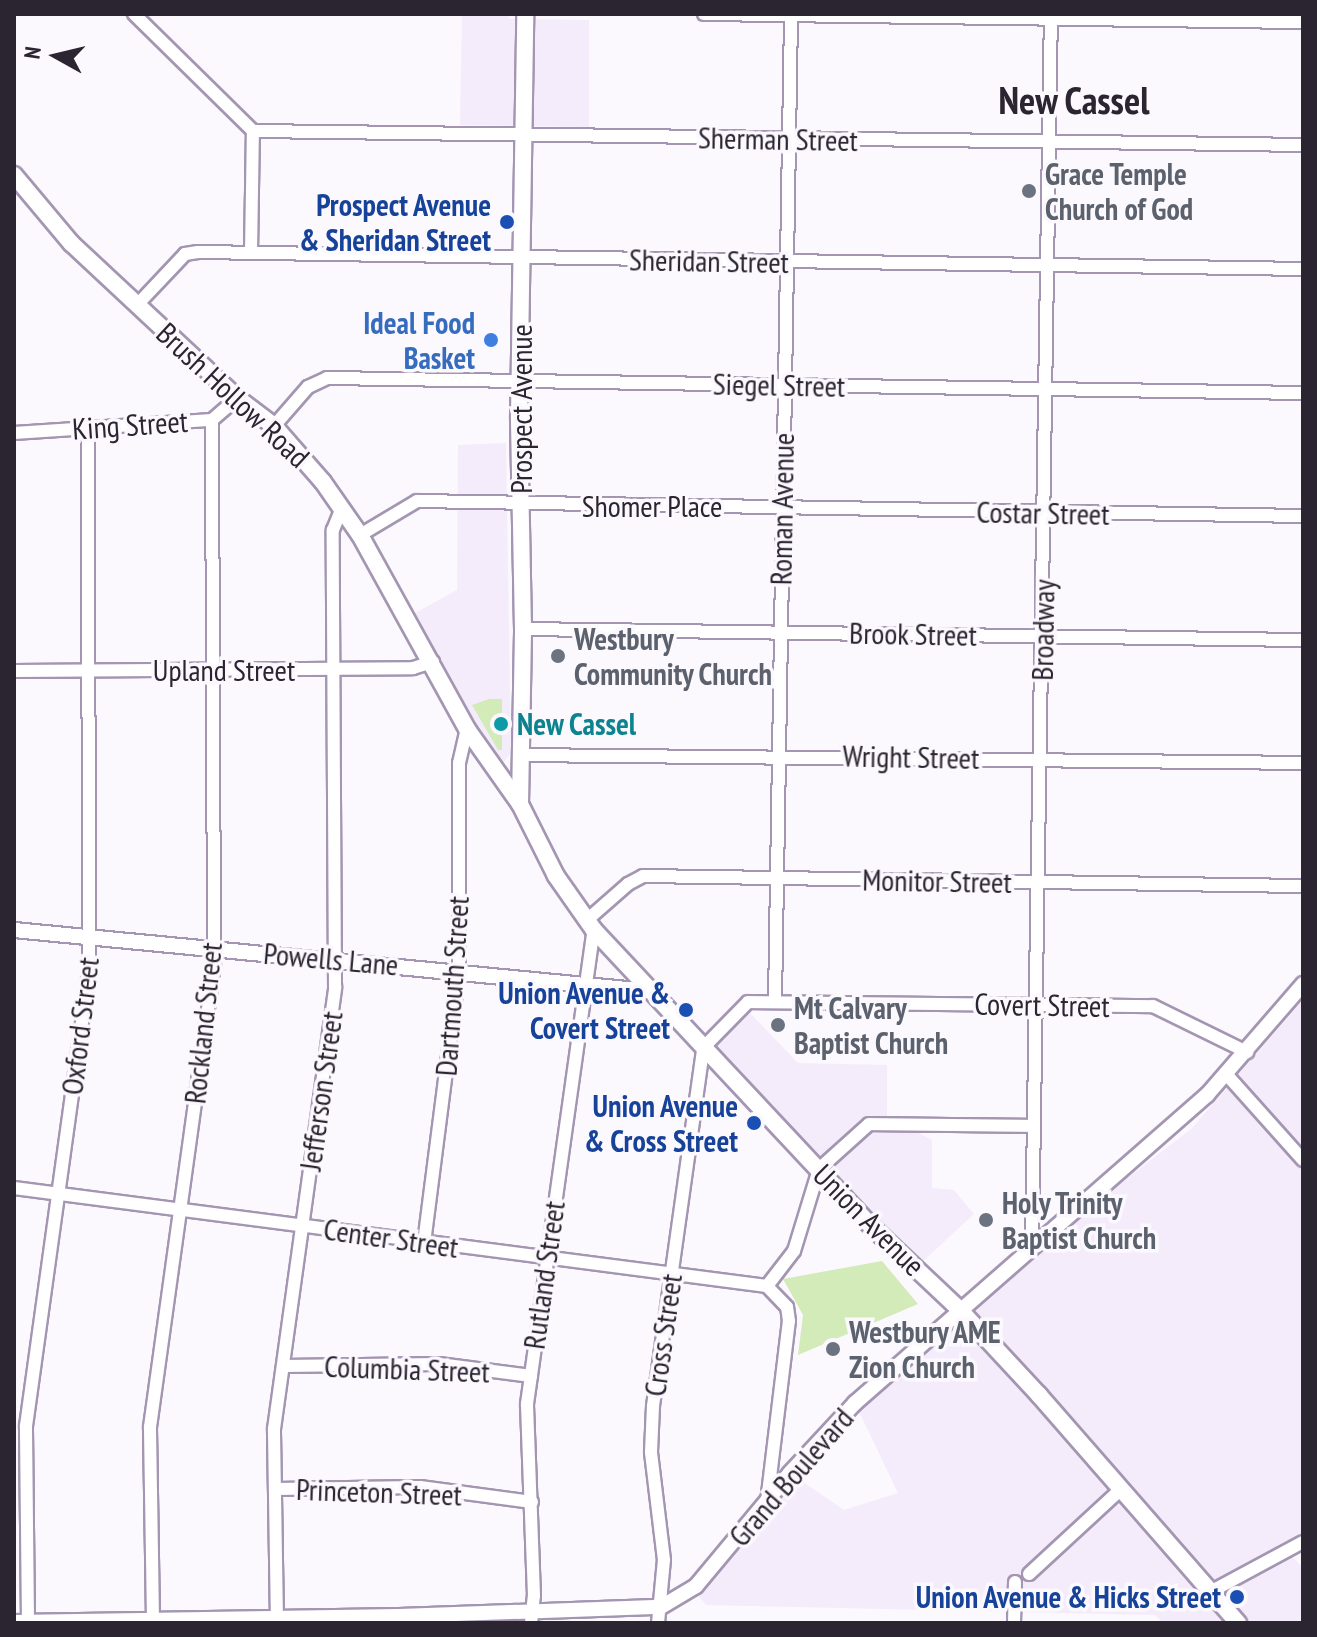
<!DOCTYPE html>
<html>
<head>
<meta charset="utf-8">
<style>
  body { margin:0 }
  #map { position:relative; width:1317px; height:1637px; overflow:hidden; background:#fbf8fe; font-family:"PT Sans Narrow",sans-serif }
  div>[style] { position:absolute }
  .built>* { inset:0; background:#f4ecfb }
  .green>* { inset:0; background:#d2ebb8 }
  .roads { filter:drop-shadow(2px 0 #a496b2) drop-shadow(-2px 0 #a496b2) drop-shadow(0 2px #a496b2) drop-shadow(0 -2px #a496b2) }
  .minor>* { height:12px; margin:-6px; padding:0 6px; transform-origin:6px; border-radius:6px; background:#fff }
  .tertiary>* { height:14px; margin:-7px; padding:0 7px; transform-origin:7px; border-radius:7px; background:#fff }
  .secondary>* { height:16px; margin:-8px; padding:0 8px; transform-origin:8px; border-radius:8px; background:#fff }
  .dots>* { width:22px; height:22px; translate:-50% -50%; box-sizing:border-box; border:4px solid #fbf8fe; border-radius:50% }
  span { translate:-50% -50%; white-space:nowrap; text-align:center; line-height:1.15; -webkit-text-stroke:7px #fbf8fe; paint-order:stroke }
  .street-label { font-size:30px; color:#2a2530 }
  .worship-label { font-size:30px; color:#5b616d; font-weight:700 }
  .left { translate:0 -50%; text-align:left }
  .transit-label { font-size:30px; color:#164399; font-weight:700 }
  .right { translate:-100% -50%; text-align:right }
  .shop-label { font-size:30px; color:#366cbe; font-weight:700 }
  .culture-label { font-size:30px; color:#0d838f; font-weight:700 }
  .district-label { font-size:38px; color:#2a2530; font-weight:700 }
  .frame { position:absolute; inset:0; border:16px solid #2a2530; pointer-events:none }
  .north { position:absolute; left:16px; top:16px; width:80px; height:80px; -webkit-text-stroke:6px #fbf8fe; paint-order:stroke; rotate:278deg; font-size:22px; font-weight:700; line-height:32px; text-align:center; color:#2a2530 }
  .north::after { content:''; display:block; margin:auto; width:28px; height:36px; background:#2a2530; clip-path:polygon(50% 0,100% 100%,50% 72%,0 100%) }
</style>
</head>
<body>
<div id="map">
  <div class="built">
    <div style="clip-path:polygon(462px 14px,509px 14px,509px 19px,589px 20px,589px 127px,460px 125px)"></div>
    <div style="clip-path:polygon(506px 443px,511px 753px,504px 762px,494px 757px,415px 613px,457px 590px,458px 445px)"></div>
    <div style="clip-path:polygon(1303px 1000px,1303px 1542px,1287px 1551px,1303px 1568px,1303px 1623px,1163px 1623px,1155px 1615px,706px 1605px,697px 1594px,790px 1473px,844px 1510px,898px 1493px,855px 1403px,968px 1301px,1191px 1129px)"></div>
    <div style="clip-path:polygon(750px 1013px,798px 1063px,887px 1065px,887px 1116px,932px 1140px,932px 1188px,954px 1190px,974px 1214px,920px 1264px,711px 1049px)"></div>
  </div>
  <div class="green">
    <div style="clip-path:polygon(489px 699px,502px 699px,502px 750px,498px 750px,472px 705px)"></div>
    <div style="clip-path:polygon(882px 1261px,918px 1304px,798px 1355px,803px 1315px,783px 1279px)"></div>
  </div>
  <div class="roads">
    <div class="minor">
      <div style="left:134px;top:14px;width:167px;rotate:44.5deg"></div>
      <div style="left:704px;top:14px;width:599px;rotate:0.77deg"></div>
      <div style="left:253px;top:131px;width:1050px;rotate:0.76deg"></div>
      <div style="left:251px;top:253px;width:122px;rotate:-89.1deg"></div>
      <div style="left:137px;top:305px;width:70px;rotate:-46.7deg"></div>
      <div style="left:185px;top:254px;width:13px;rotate:-9deg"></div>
      <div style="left:198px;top:252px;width:1105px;rotate:0.88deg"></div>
      <div style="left:274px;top:426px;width:52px;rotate:-48.9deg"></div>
      <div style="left:308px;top:387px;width:21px;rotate:-25deg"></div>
      <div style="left:327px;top:378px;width:976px;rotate:0.88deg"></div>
      <div style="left:14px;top:433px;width:198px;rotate:-3.8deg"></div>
      <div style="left:212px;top:420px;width:33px;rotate:-41deg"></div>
      <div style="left:360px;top:535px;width:66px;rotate:-30.8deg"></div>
      <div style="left:417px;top:501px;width:886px;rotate:0.97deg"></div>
      <div style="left:523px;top:629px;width:780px;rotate:0.81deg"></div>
      <div style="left:14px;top:671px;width:399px;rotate:-0.4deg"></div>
      <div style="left:413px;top:668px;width:21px;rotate:-17deg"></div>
      <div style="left:519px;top:755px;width:784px;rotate:0.58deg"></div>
      <div style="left:587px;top:920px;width:55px;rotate:-41.3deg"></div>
      <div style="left:628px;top:884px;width:17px;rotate:-28deg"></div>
      <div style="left:643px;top:876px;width:660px;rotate:0.87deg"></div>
      <div style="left:775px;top:1002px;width:987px;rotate:-89.07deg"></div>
      <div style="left:1227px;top:1075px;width:114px;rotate:48.2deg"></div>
      <div style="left:14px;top:1188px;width:759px;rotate:7.42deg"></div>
      <div style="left:424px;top:1243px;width:274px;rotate:-82.7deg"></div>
      <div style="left:459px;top:971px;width:208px;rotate:-90deg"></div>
      <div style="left:459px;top:763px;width:35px;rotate:-77deg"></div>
      <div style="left:1032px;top:1246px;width:1232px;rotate:-89.12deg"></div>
      <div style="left:767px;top:1286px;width:44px;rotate:-52.4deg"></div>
      <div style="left:794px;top:1251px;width:86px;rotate:-73deg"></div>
      <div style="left:819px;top:1169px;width:67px;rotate:-42deg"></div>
      <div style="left:869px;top:1124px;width:165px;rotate:0.7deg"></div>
      <div style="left:283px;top:1366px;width:156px;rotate:-0.7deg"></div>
      <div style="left:439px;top:1364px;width:93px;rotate:7.4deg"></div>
      <div style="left:275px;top:1489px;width:145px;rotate:-0.8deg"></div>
      <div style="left:420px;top:1487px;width:113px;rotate:7.6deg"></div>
      <div style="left:767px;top:1502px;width:182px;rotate:-83.1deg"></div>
      <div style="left:789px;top:1321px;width:14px;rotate:-98deg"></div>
      <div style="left:787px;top:1307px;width:29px;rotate:-134deg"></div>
      <div style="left:1029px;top:1574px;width:125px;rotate:-42.7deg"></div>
      <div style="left:1212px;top:1591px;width:103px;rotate:-28.3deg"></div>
      <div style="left:153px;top:1620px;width:193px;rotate:-90.9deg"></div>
      <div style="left:150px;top:1427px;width:466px;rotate:-82.1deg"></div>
      <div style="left:214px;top:965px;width:545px;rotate:-90.21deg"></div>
      <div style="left:28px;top:1621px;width:195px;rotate:-90.6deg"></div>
      <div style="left:26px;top:1426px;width:460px;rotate:-82.1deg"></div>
      <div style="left:89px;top:970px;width:542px;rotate:-90.11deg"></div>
      <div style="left:277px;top:1623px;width:194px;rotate:-90.9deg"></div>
      <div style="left:274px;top:1429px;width:446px;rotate:-82.1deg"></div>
      <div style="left:335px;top:987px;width:457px;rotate:-90.3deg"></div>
      <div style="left:333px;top:530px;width:22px;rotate:-68deg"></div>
      <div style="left:531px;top:1623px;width:27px;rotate:-84deg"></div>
      <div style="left:534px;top:1596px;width:192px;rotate:-92.1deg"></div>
      <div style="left:527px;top:1404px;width:479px;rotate:-82deg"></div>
      <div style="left:658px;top:1623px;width:63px;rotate:-84.6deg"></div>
      <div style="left:664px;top:1560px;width:109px;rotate:-96.9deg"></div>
      <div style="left:651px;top:1452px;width:46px;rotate:-87.5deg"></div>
      <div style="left:653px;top:1406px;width:361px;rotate:-82deg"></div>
      <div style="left:703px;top:1048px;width:64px;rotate:-45.6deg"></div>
      <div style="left:748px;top:1002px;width:405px;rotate:0.6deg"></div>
      <div style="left:1153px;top:1006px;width:105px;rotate:26.1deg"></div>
      <div style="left:1014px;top:1623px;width:41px;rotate:-88.6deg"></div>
    </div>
    <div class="tertiary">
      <div style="left:14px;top:930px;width:637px;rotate:5.5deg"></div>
      <div style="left:14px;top:1622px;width:385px;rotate:-0.9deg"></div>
      <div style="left:399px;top:1616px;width:262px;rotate:-2deg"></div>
      <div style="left:661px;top:1607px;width:41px;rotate:-31deg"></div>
      <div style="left:696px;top:1586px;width:147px;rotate:-50.2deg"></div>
      <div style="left:790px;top:1473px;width:96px;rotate:-47.1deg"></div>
      <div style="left:855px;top:1403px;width:468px;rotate:-41.2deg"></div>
      <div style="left:1207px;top:1095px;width:147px;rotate:-49.1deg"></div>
    </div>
    <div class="secondary">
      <div style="left:14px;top:175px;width:89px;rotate:50deg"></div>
      <div style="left:71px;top:243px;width:227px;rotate:43deg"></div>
      <div style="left:237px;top:398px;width:46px;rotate:37.1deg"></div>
      <div style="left:274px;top:426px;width:74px;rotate:48.8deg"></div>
      <div style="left:323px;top:482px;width:65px;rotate:55.1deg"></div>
      <div style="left:360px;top:535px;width:222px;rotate:61.1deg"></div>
      <div style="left:467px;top:729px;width:92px;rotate:54.8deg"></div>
      <div style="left:520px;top:804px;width:80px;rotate:63.4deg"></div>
      <div style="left:556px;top:876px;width:66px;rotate:54.9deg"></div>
      <div style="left:594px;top:930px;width:408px;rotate:46.9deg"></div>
      <div style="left:873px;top:1228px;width:120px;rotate:43.3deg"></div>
      <div style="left:960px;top:1310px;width:116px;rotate:47.1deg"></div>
      <div style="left:1039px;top:1395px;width:303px;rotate:48.9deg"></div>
      <div style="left:520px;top:804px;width:175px;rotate:-89deg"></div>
      <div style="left:523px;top:629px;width:213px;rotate:-91.1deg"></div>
      <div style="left:519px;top:416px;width:402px;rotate:-89.1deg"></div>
    </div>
  </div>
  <div class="dots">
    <div style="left:1029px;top:191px;background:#6b7280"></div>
    <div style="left:507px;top:222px;background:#1a4fb4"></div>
    <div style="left:491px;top:340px;background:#3f7fe0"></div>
    <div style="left:558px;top:656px;background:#6b7280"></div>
    <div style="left:501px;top:724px;background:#0f9aa8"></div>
    <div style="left:686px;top:1010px;background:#1a4fb4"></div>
    <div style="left:778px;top:1025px;background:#6b7280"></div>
    <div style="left:754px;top:1123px;background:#1a4fb4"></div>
    <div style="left:986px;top:1220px;background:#6b7280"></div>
    <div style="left:833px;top:1349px;background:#6b7280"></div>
    <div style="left:1237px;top:1597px;background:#1a4fb4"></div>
  </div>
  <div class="street-label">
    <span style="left:778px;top:139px;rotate:1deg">Sherman Street</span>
    <span style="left:709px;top:261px;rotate:1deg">Sheridan Street</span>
    <span style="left:779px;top:385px;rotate:1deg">Siegel Street</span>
    <span style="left:233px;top:395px;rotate:43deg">Brush Hollow Road</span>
    <span style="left:521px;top:409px;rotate:-90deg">Prospect Avenue</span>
    <span style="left:130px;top:425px;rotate:-4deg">King Street</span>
    <span style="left:652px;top:506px">Shomer Place</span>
    <span style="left:782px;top:509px;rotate:-89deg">Roman Avenue</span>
    <span style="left:1043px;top:513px;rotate:1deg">Costar Street</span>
    <span style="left:1043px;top:630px;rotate:-89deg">Broadway</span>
    <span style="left:913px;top:634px;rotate:1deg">Brook Street</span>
    <span style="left:224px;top:670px">Upland Street</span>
    <span style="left:911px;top:757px;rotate:1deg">Wright Street</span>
    <span style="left:937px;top:881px;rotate:1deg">Monitor Street</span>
    <span style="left:331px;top:959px;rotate:5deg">Powells Lane</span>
    <span style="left:452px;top:986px;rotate:-86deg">Dartmouth Street</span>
    <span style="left:1042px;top:1005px;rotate:1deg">Covert Street</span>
    <span style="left:203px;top:1023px;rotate:-84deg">Rockland Street</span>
    <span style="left:80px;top:1026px;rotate:-83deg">Oxford Street</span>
    <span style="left:321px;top:1091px;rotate:-82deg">Jefferson Street</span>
    <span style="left:869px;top:1220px;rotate:45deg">Union Avenue</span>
    <span style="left:391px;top:1238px;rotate:8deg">Center Street</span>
    <span style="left:544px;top:1275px;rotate:-82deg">Rutland Street</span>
    <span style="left:663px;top:1335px;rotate:-82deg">Cross Street</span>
    <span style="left:407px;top:1369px;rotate:2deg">Columbia Street</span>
    <span style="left:791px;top:1477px;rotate:-49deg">Grand Boulevard</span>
    <span style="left:379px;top:1492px;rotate:2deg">Princeton Street</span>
  </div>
  <div class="worship-label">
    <span class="left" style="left:1045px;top:191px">Grace Temple<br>Church of God</span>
    <span class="left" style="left:574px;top:656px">Westbury<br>Community Church</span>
    <span class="left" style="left:794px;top:1025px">Mt Calvary<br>Baptist Church</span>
    <span class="left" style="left:1002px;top:1220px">Holy Trinity<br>Baptist Church</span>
    <span class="left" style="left:849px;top:1349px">Westbury AME<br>Zion Church</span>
  </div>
  <div class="transit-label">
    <span class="right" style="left:491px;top:222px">Prospect Avenue<br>&amp; Sheridan Street</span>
    <span class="right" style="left:670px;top:1010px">Union Avenue &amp;<br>Covert Street</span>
    <span class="right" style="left:738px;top:1123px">Union Avenue<br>&amp; Cross Street</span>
    <span class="right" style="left:1221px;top:1597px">Union Avenue &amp; Hicks Street</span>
  </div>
  <div class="shop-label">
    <span class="right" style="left:475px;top:340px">Ideal Food<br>Basket</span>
  </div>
  <div class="culture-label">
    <span class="left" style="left:517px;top:724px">New Cassel</span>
  </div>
  <div class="district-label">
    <span style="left:1074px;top:100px">New Cassel</span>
  </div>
  <div class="frame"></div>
  <div class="north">N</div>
</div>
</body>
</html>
